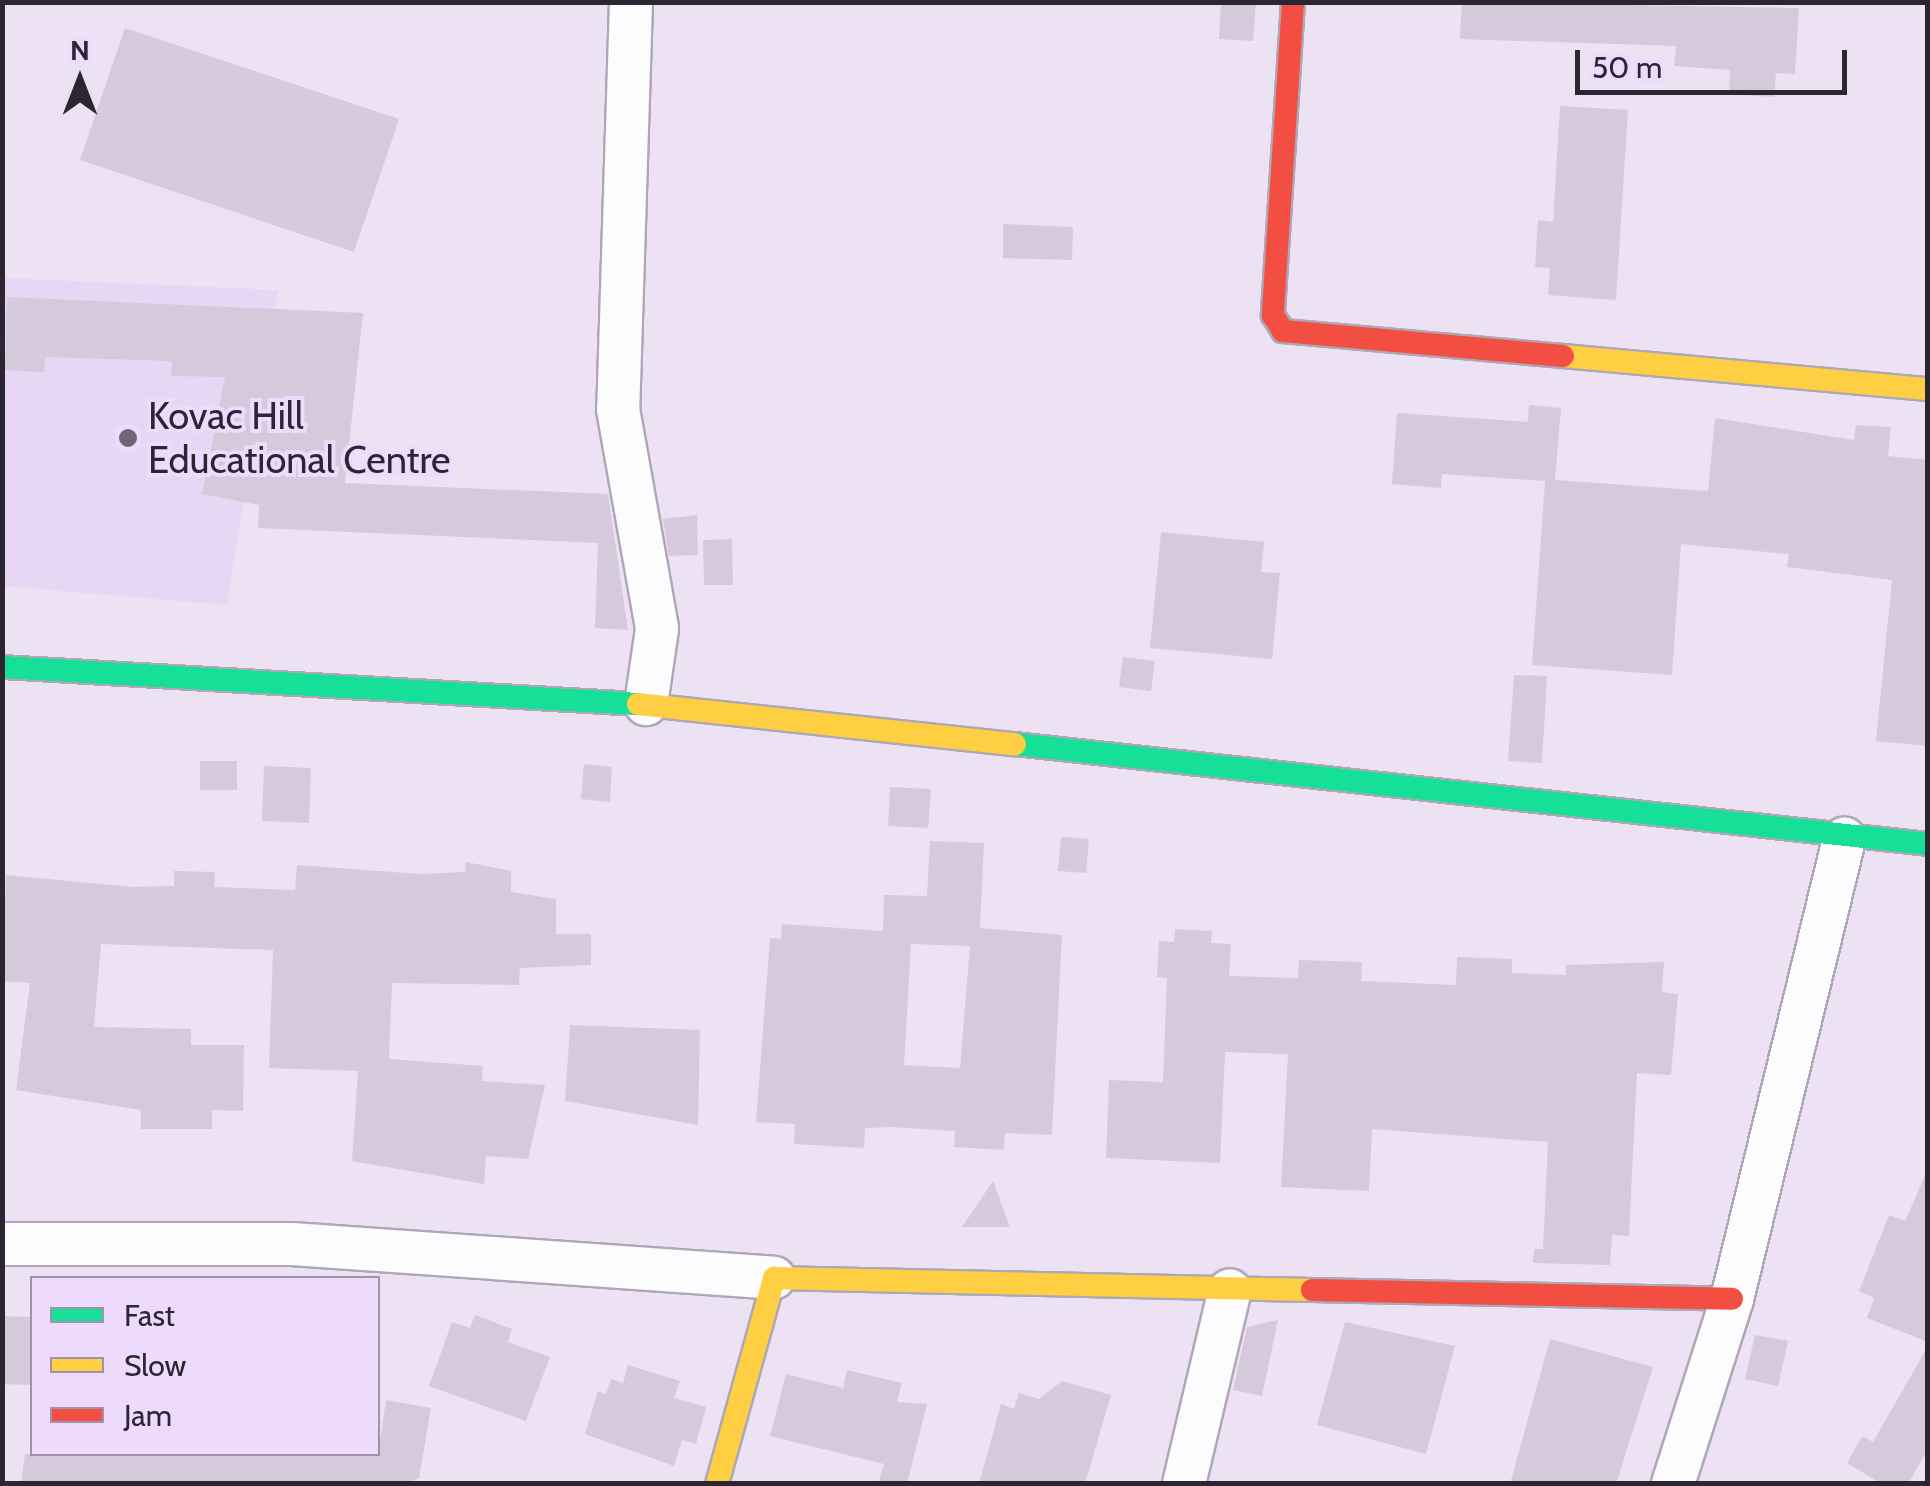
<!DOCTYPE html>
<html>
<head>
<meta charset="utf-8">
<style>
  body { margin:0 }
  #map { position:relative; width:1930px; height:1486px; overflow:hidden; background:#ece2f4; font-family:Cabin,sans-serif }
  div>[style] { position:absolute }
  .built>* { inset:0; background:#e7d6f4 }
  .building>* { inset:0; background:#d4cadc }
  .roads { filter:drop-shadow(2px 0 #aea7b5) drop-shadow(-2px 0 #aea7b5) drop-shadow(0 2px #aea7b5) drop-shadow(0 -2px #aea7b5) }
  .street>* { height:42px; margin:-21px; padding:0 21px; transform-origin:21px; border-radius:21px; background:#fcfbfd }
  .fast>* { height:22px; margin:-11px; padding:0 11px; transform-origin:11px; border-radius:11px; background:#16e098 }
  .slow>* { height:22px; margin:-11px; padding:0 11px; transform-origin:11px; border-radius:11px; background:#ffcf43 }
  .jam>* { height:22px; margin:-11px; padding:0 11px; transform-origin:11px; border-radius:11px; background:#f24e42 }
  .dots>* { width:28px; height:28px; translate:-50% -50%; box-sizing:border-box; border:5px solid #eddafc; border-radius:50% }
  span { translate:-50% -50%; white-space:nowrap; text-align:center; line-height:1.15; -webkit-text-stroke:8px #eddafc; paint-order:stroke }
  .poi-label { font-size:38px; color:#2c2532 }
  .left { translate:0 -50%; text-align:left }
  .frame { position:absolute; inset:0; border:5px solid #2c2532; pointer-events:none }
  .legend { position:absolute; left:30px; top:1276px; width:350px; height:180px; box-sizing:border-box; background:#eddafc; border:2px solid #a092ab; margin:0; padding:12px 18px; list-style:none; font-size:30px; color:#2c2532 }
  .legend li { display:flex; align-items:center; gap:20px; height:50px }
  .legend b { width:50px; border:2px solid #a092ab }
  .north { position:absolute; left:30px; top:30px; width:100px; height:100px; -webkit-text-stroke:8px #eddafc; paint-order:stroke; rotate:0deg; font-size:28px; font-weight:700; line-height:40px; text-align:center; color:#2c2532 }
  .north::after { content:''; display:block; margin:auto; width:35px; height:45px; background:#2c2532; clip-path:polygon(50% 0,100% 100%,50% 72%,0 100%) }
  .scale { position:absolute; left:1575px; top:50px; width:272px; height:45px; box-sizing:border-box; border:5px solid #2c2532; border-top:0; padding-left:12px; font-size:30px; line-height:35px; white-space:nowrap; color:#2c2532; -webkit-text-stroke:8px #eddafc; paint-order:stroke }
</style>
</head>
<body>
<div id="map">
  <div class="built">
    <div style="clip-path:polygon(3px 278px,278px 290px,227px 605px,3px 586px)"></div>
  </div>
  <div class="building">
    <div style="clip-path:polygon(1221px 2px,1256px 2px,1253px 41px,1219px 39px)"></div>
    <div style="clip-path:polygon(1462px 2px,1799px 8px,1795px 74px,1776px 73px,1774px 97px,1729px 94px,1730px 70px,1674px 66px,1676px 46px,1460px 39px)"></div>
    <div style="clip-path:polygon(125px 28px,399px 119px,354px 252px,80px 160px)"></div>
    <div style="clip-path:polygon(1560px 106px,1628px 110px,1616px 300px,1548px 295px,1550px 268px,1535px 267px,1538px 220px,1553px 222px)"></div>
    <div style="clip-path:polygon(1003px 224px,1073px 227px,1072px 260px,1003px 258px)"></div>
    <div style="clip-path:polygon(7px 297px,363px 313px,345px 483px,608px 494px,628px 630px,595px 628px,598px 543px,258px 528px,259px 505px,202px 494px,225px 377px,171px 376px,172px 361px,45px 357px,44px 372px,5px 370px)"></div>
    <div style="clip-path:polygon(1529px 405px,1561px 408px,1555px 480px,1708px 491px,1715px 418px,1854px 440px,1856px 425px,1891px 427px,1888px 456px,1928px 460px,1928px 746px,1876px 741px,1892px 580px,1787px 567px,1789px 554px,1681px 544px,1672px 675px,1532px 665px,1545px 481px,1442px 474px,1441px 488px,1392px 484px,1397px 413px,1528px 422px)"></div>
    <div style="clip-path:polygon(697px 515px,698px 555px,669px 556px,663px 519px)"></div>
    <div style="clip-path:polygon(1161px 532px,1264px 542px,1261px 572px,1280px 573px,1272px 659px,1150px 648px)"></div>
    <div style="clip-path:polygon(732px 539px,733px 585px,704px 585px,703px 540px)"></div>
    <div style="clip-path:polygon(1123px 657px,1155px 661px,1151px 691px,1119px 687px)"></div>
    <div style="clip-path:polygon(1514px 675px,1547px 676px,1542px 763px,1508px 761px)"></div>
    <div style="clip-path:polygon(200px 761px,237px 761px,237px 790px,200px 790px)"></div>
    <div style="clip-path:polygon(584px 764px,612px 767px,610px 802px,581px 799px)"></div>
    <div style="clip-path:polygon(264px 766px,311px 768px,309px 823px,262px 821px)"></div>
    <div style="clip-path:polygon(890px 787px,931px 789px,928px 828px,888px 826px)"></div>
    <div style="clip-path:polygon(1061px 837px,1089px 839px,1086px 873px,1058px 871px)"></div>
    <div style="clip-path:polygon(evenodd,930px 841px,984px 843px,980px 928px,1062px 935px,1052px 1135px,1005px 1133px,1004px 1150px,954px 1147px,955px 1131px,891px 1127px,865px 1128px,864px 1148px,794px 1144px,795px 1124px,756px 1122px,770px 938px,781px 939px,782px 924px,883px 931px,884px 895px,927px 896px,930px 841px,911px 944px,970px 946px,960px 1068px,904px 1065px,911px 944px)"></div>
    <div style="clip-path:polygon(466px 862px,511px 871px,511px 892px,556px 899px,556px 934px,591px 934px,591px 965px,520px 968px,519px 985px,392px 983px,389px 1059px,483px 1066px,482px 1081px,545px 1085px,528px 1159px,486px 1156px,484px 1184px,352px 1161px,358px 1071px,269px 1068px,273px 950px,101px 944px,94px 1027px,191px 1029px,191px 1045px,244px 1045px,243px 1111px,212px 1110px,212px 1129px,141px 1129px,141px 1110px,16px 1090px,30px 983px,2px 981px,6px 875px,132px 887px,174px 886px,174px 871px,215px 872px,214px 887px,295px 890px,297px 865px,420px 874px,465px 872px)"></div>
    <div style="clip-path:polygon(1175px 929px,1212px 931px,1211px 943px,1231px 944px,1229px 976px,1298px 978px,1299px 960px,1362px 962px,1361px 981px,1456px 985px,1457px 957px,1512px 959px,1512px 973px,1566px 975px,1566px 965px,1664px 962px,1662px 992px,1678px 994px,1671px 1075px,1637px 1073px,1629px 1236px,1612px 1235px,1610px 1265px,1533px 1263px,1534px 1249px,1543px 1249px,1548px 1142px,1372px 1129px,1369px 1191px,1281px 1187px,1288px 1054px,1225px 1052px,1220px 1163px,1106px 1158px,1109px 1080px,1163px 1082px,1167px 978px,1157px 977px,1159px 941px,1174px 942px)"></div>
    <div style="clip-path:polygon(570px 1025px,700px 1030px,698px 1125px,565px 1101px)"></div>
    <div style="clip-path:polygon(1928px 1169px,1928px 1342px,1867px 1318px,1874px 1298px,1859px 1291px,1889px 1215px,1905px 1221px)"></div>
    <div style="clip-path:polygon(993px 1181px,1010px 1227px,962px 1227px)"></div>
    <div style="clip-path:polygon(475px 1315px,512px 1329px,508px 1342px,550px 1357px,526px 1421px,429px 1386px,452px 1322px,470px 1328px)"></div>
    <div style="clip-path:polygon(2px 1316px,32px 1317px,32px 1385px,2px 1384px)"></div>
    <div style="clip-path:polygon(1278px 1320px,1262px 1396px,1233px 1390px,1247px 1327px)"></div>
    <div style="clip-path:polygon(1345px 1322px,1455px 1346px,1426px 1454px,1317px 1425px)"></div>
    <div style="clip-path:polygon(1755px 1335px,1788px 1341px,1778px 1386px,1745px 1379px)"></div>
    <div style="clip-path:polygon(1550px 1339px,1653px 1367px,1616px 1484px,1510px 1484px)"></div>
    <div style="clip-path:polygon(1928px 1346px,1928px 1449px,1908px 1484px,1882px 1484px,1847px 1463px,1862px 1436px,1873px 1442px)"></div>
    <div style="clip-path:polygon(628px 1365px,680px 1381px,674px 1398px,706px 1407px,696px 1444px,682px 1440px,674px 1466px,585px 1434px,598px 1391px,606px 1394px,611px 1379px,623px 1383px)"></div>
    <div style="clip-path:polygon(847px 1370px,902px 1383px,897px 1402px,927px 1404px,907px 1484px,878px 1484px,884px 1464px,770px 1436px,786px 1374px,843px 1388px)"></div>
    <div style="clip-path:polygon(1062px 1381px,1111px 1395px,1085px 1484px,979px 1484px,1001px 1404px,1014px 1409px,1019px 1393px,1039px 1399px)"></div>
    <div style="clip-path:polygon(386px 1400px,431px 1408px,419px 1478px,407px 1484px,21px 1484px,25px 1454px,378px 1454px)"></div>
  </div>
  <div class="roads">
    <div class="street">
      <div style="left:631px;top:2px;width:407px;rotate:91.8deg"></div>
      <div style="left:618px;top:409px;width:223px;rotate:79.9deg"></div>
      <div style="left:657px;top:629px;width:76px;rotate:98.3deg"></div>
      <div style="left:2px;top:1244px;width:290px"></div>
      <div style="left:292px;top:1244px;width:483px;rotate:4deg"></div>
      <div style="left:1184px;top:1484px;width:199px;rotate:-76.7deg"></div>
      <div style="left:1673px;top:1484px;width:194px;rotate:-72.3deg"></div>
      <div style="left:1732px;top:1299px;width:474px;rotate:-76.3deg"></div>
    </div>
    <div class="fast">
      <div style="left:2px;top:667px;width:637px;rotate:3.33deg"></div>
      <div style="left:1015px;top:744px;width:918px;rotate:6.25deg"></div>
    </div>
    <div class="slow">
      <div style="left:1563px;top:356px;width:366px;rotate:5.2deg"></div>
      <div style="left:638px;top:704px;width:379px;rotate:6.1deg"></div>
      <div style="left:717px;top:1484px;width:214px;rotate:-74.5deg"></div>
      <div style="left:774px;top:1278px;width:538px;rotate:1.28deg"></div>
    </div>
    <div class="jam">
      <div style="left:1293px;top:2px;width:314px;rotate:93.7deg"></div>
      <div style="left:1273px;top:315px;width:19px;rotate:58deg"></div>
      <div style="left:1283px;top:331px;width:281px;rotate:5.1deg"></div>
      <div style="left:1312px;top:1290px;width:420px;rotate:1.2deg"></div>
    </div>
  </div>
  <div class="dots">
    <div style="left:128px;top:438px;background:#6f6776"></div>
  </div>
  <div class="poi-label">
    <span class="left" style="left:148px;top:438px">Kovac Hill<br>Educational Centre</span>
  </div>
  <div class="frame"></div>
  <ul class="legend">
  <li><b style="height:12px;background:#16e098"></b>Fast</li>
  <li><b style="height:12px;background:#ffcf43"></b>Slow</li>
  <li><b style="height:12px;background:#f24e42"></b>Jam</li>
  </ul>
  <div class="north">N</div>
  <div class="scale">50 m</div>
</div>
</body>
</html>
